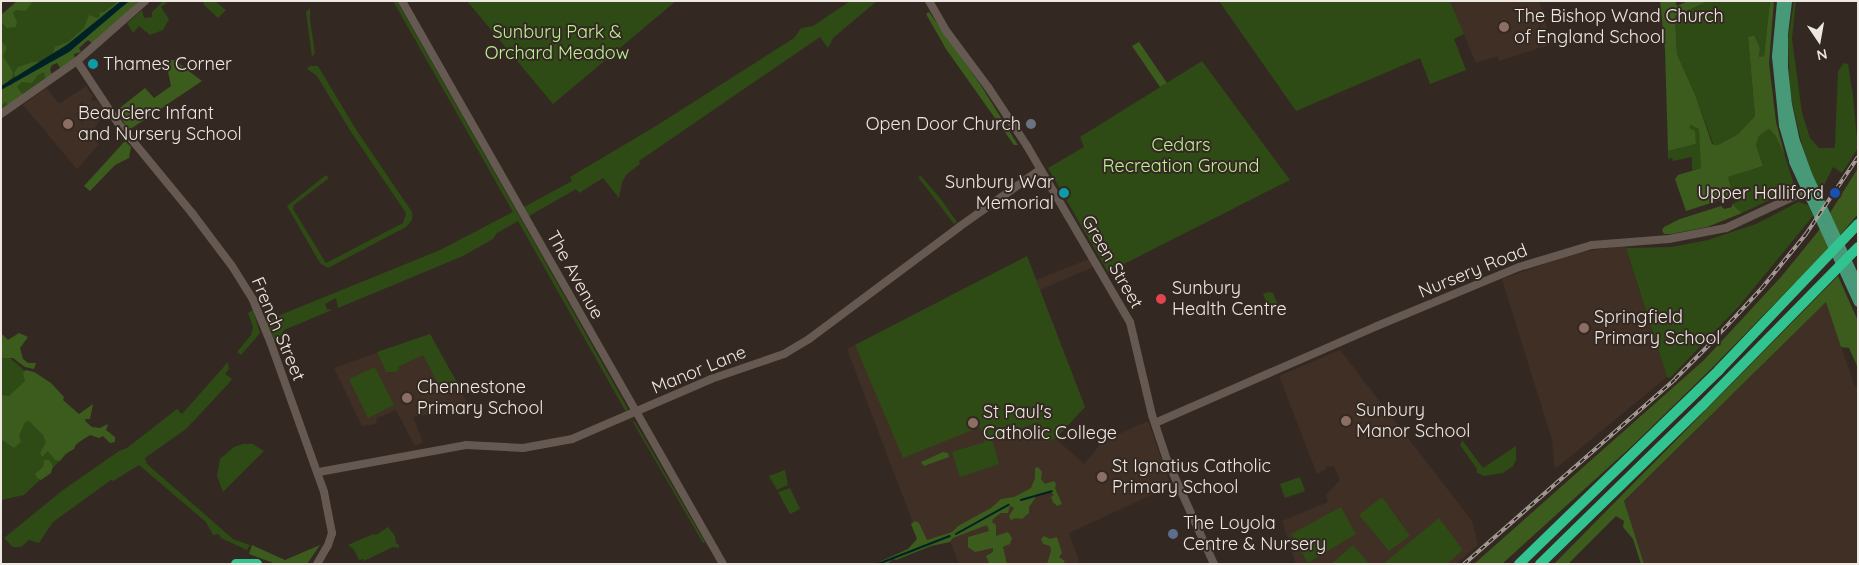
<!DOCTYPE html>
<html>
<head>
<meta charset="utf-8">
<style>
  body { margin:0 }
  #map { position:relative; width:1859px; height:565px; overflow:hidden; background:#342922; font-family:Quicksand,sans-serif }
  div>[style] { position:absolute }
  .built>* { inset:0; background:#402f24 }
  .green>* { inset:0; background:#2e4a15 }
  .forest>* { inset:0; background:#3b5c1c }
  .water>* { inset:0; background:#002126 }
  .stream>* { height:2px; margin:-1px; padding:0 1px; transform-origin:1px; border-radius:1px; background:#002126 }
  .secondary>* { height:8px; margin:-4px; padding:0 4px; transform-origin:4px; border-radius:4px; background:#665951 }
  .primary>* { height:9px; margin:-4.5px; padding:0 4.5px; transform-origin:4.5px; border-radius:4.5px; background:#479977 }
  .highway>* { height:10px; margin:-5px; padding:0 5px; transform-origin:5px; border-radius:5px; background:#32c490 }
  .rail>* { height:4px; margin-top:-2px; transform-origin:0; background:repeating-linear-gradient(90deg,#342922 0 5.5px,#aba29c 0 11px); box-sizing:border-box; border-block:1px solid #aba29c }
  .dots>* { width:14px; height:14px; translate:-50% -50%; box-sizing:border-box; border:2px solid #342922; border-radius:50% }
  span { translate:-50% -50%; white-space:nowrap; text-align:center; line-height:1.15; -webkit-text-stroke:4px #342922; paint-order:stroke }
  .poi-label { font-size:18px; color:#eee7e2 }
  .left { translate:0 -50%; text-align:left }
  .right { translate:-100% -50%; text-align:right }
  .park-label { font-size:18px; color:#bcf096 }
  .street-label { font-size:18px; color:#eee7e2 }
  .frame { position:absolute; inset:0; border:2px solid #eee7e2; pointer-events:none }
  .north { position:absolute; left:1794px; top:15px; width:50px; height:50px; -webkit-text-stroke:4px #342922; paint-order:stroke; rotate:168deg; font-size:14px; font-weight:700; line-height:20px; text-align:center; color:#eee7e2 }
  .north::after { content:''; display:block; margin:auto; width:18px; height:22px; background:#eee7e2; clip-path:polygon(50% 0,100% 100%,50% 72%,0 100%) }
</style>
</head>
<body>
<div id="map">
  <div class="built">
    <div style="clip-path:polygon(1450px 1px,1539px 1px,1552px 44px,1499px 61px,1497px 56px,1476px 63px)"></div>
    <div style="clip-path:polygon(86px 86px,93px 96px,91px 101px,97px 101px,106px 113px,89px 135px,99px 144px,77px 169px,23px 105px,46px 88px,59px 104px)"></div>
    <div style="clip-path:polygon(1625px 245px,1667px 377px,1555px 469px,1552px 440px,1502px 279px,1577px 253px)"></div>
    <div style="clip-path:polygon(1027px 256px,1036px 280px,1089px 259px,1093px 267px,1040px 290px,1085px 407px,1056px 439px,1084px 464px,1103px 441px,1148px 421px,1171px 486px,1069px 533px,1080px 564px,959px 564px,948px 535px,921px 544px,847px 349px)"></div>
    <div style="clip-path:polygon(1826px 302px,1855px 387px,1858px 386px,1858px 564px,1644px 564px,1624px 502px)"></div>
    <div style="clip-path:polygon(430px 334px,470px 408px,413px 417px,423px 442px,415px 446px,396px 410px,377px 418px,376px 424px,362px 426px,334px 368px)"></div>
    <div style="clip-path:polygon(1340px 350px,1472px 521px,1478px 545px,1456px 564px,1296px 564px,1282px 521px,1328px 502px,1326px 495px,1340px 480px,1334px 466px,1326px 467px,1326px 469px,1317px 474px,1279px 376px)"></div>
  </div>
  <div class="green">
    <div style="clip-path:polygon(18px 1px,121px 1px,68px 44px,1px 86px,1px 18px)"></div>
    <div style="clip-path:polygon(163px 1px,167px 3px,161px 7px,169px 19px,163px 30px,150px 35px,139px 26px,133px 33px,127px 23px,142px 10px,144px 18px,152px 17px,152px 12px)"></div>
    <div style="clip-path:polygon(205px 1px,215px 1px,226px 10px,218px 18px,203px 4px)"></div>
    <div style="clip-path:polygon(393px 1px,397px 1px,521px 219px,628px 409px,626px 412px,518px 221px,497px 233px,493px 239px,463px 256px,338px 308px,336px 298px,325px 304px,327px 309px,332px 310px,284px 330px,279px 338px,270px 341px,263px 322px,440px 250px,513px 212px)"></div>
    <div style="clip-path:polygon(404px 1px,406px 1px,524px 207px,572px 181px,570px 177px,656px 126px,794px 38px,801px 28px,813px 26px,850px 1px,877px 1px,833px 38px,828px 48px,820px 37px,639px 161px,640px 164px,627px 174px,622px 182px,619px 198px,603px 178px,579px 193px,576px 189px,529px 216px,636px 404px)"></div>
    <div style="clip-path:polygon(467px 1px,676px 1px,553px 104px)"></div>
    <div style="clip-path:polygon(1219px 1px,1450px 1px,1464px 34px,1454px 39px,1466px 70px,1430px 84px,1420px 58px,1296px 111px)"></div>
    <div style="clip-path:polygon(1709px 1px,1770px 1px,1764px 56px,1759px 57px,1760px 48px,1754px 35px,1748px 37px,1755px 116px,1738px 134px,1718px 145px,1713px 144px,1696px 97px,1677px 54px,1675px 16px)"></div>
    <div style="clip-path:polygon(1794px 1px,1796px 1px,1792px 39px,1802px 113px,1810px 138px,1819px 148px,1834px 148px,1835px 145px,1838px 71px,1844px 63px,1848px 64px,1853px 96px,1858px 148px,1842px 173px,1833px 167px,1820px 193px,1805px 158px,1790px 93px,1788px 39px)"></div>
    <div style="clip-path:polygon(310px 8px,310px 20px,315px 53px,312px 57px,306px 12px)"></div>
    <div style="clip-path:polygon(1202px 61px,1290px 180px,1108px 272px,1048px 168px,1084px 147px,1080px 137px)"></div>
    <div style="clip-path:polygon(310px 66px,318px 66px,355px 128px,412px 212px,412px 220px,406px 227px,328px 268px,320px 263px,287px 206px,326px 175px,329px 178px,294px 205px,293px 209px,326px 263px,403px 223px,406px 213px,351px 132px,317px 76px,307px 69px)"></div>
    <div style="clip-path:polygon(47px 68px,52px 74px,1px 109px,1px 93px)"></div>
    <div style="clip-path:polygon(1690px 125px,1699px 128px,1701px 145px,1701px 168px,1692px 170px,1692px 157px,1673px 161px,1672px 158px,1668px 159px,1668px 151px,1696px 144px,1689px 128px)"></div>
    <div style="clip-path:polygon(1769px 129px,1775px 135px,1785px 156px,1795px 188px,1742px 213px,1732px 204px,1745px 198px,1743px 193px,1733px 196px,1727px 177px,1763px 166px,1756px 145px,1759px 136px)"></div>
    <div style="clip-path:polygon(921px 176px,940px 198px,957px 222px,954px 224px,918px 177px)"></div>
    <div style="clip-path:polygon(1798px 202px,1808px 205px,1813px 216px,1740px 305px,1670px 378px,1667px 377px,1626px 248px,1672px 247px,1708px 240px,1756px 224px)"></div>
    <div style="clip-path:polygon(1027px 256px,1085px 407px,1055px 439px,1045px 442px,1038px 422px,992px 439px,999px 464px,960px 477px,952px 452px,985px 442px,980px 427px,903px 458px,855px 345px)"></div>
    <div style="clip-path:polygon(1269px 292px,1273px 293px,1279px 307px,1274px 311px,1269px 309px,1263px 294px)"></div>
    <div style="clip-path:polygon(253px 310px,260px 333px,241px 355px,237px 352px,251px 335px,253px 327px,248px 313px)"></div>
    <div style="clip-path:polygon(430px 334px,459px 386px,455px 390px,453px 389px,449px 382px,444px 384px,437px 382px,423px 355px,398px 367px,399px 370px,395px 372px,386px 372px,377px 352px)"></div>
    <div style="clip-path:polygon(1px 350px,92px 430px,24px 495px,1px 500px)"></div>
    <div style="clip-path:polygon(228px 362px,229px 369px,225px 374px,232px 379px,229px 383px,186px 429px,145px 458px,147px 464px,233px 539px,250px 545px,247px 550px,221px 538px,219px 534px,213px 535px,206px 522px,139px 465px,113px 481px,111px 480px,53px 522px,39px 543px,29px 540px,21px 547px,13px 547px,4px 538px,63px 490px,119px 451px,127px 448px,177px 409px,182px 414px)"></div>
    <div style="clip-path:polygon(375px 367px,394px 405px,368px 418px,349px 379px)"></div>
    <div style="clip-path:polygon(627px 419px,635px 422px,705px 542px,703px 543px,633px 422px)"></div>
    <div style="clip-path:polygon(1462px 440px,1483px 468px,1516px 446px,1516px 460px,1513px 466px,1503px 473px,1484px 476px,1476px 472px,1477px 469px,1460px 445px)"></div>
    <div style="clip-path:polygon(243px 444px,253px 444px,264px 451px,223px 492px,217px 476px,220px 459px,234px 447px)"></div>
    <div style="clip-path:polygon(785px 470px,788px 485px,777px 490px,769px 476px)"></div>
    <div style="clip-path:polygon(1300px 477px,1305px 491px,1285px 498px,1280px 484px)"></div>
    <div style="clip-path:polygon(790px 488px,800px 509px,790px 514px,778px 492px)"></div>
    <div style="clip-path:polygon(1382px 497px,1410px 536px,1389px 551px,1359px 515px)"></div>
    <div style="clip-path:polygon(1341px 507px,1356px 534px,1308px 563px,1291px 534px)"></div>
    <div style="clip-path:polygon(1439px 518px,1463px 550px,1447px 564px,1383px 564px)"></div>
    <div style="clip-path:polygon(388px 527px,395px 536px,396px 543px,399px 545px,399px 548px,393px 547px,364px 561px,363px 559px,359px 560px,354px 550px,348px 545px,373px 534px,376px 535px)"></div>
    <div style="clip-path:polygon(1353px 545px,1369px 564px,1331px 564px)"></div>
  </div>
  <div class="forest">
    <div style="clip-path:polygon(17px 1px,33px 1px,26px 11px,16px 10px,13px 13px,17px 22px,16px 27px,7px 28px,1px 22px,1px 15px)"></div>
    <div style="clip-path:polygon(119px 1px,126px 1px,122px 7px,129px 1px,138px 1px,131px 10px,93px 44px,88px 40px,79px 48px,81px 52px,74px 54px,75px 60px,61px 69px,57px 63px,52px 65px,50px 69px,52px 75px,45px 78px,44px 72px,38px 75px,32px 83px,22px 82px,17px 87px,24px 96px,8px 107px,6px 102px,1px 105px,1px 41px,7px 47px,3px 56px,13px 72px,12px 78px,8px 81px,11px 85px,16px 79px,14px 73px,18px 67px,33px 62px,42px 62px,52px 56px,55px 47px,68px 42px,84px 28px,89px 15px,97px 18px,100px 16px,99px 13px,104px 12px)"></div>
    <div style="clip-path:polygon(1660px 1px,1675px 1px,1677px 6px,1688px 1px,1709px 1px,1675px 16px,1677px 54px,1696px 97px,1712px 144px,1718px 145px,1738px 134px,1755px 116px,1748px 37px,1754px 35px,1760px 48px,1759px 57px,1764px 56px,1770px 1px,1774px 1px,1769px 63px,1776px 122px,1785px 156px,1775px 135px,1769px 129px,1759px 136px,1756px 145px,1763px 166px,1728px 177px,1733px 196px,1686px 211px,1675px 179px,1678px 175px,1701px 168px,1699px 129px,1691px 125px,1689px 128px,1695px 131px,1696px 144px,1668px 151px,1665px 49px)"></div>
    <div style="clip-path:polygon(929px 12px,980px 84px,1018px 145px,1014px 145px,946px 49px,926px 14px)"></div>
    <div style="clip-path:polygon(1139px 42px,1167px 83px,1160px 87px,1132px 46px)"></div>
    <div style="clip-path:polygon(170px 60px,174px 60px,202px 81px,129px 130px,116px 111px,145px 88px,154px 98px,171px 86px,167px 67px)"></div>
    <div style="clip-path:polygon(125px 141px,131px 147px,129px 158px,115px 165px,90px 191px,84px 186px)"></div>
    <div style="clip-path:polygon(1858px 168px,1858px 214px,1829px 248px,1711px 369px,1632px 446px,1502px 564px,1474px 564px,1704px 360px,1781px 277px,1820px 229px)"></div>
    <div style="clip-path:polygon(1732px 204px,1742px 213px,1707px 227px,1671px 234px,1664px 234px,1662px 230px,1664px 227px,1680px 219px,1721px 206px,1724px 209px,1732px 207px)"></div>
    <div style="clip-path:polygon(1838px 276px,1858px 321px,1858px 368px,1849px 348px,1841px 347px,1826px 302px,1624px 501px,1644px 564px,1641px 564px,1633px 539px,1623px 527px,1624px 521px,1616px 516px,1568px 564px,1554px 564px)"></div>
    <div style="clip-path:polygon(1px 333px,8px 340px,19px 333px,28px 337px,20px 348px,23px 359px,28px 363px,36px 363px,34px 369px,25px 367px,13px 358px,1px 358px)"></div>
    <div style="clip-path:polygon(26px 370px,34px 372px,51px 383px,64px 397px,63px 400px,79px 414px,93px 404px,90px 419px,85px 419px,86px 422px,92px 427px,100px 428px,108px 424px,106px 430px,115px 437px,115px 442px,110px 443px,103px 436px,99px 438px,90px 435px,76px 444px,74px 449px,65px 454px,60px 461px,55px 460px,48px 451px,42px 457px,40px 453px,46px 442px,43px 435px,29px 421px,25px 422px,19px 436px,21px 442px,14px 448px,1px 439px,1px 395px,9px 396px,25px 381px,23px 373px)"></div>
    <div style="clip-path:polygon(943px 452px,948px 453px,949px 457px,924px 466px,921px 462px)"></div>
    <div style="clip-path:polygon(44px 460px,49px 460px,53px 466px,51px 473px,41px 480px,37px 478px,35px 474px,43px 467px)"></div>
    <div style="clip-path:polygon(1038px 467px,1042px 472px,1041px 479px,1045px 484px,1054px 481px,1056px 484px,1055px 488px,1062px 504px,1057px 506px,1053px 502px,1051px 497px,1054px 495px,1051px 492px,1038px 494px,1029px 507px,1029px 513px,1022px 519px,1016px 518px,1011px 520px,1009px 516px,1014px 508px,1010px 506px,1008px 513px,1001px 513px,993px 519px,992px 522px,996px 525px,996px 536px,1008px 532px,1012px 538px,1010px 544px,1003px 547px,1007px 564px,989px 563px,986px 556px,993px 552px,993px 548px,975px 552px,968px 547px,968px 537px,989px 531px,987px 525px,953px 538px,950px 542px,931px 546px,896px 560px,893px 559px,887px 564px,879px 562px,908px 549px,917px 539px,911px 524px,915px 521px,919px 523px,927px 540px,952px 532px,958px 526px,991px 508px,1001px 499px,1014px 497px,1031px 488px,1035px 478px,1035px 468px)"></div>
    <div style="clip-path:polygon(1044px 536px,1050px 539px,1057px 537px,1062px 553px,1059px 557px,1065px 561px,1063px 564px,1047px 564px,1051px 551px,1050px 546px,1043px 544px,1041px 539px)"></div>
    <div style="clip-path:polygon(252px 545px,285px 560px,320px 545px,307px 564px,276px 564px,249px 554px)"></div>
  </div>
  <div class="water">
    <div style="clip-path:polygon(121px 1px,129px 1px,69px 52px,1px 90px,1px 86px,68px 44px)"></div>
  </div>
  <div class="stream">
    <div style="left:1021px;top:500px;width:32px;rotate:-16deg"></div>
    <div style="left:956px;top:534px;width:60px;rotate:-29.1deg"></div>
    <div style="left:878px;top:564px;width:77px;rotate:-21.3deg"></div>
  </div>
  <div class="secondary">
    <div style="left:402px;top:1px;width:648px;rotate:60.31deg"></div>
    <div style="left:929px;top:1px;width:36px;rotate:60deg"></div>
    <div style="left:947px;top:32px;width:69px;rotate:53.3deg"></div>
    <div style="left:988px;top:87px;width:71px;rotate:56.5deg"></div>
    <div style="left:1027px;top:146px;width:204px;rotate:59.7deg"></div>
    <div style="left:1130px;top:322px;width:96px;rotate:76.7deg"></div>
    <div style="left:1152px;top:415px;width:47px;rotate:71.6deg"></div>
    <div style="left:1167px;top:460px;width:114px;rotate:65.7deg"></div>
    <div style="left:77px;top:61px;width:74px;rotate:56.5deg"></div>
    <div style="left:118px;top:123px;width:117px;rotate:50.6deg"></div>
    <div style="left:192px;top:213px;width:66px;rotate:53deg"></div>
    <div style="left:232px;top:266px;width:40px;rotate:58deg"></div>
    <div style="left:253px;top:300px;width:44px;rotate:67.5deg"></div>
    <div style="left:270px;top:341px;width:160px;rotate:70.3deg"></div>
    <div style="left:324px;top:492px;width:42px;rotate:79deg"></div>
    <div style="left:332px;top:533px;width:13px;rotate:108deg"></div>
    <div style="left:328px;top:545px;width:22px;rotate:120deg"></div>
    <div style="left:1px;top:114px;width:93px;rotate:-34.9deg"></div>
    <div style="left:77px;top:61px;width:91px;rotate:-41.4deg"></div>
    <div style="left:1155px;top:423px;width:242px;rotate:-23.6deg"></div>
    <div style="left:1377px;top:326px;width:154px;rotate:-22.6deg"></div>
    <div style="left:1519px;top:267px;width:76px;rotate:-16.8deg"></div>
    <div style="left:1592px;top:245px;width:77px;rotate:-4.5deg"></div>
    <div style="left:1669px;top:239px;width:58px;rotate:-10.9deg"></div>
    <div style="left:1726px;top:228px;width:95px;rotate:-24.9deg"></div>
    <div style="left:319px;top:472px;width:149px;rotate:-10.4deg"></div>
    <div style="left:466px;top:445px;width:57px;rotate:3deg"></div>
    <div style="left:523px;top:448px;width:50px;rotate:-10.4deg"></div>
    <div style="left:572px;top:439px;width:151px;rotate:-23.3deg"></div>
    <div style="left:711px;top:379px;width:77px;rotate:-18.9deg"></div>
    <div style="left:784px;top:354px;width:29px;rotate:-31deg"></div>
    <div style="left:809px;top:339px;width:187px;rotate:-36.7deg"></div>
    <div style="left:959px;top:227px;width:100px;rotate:-35.3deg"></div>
  </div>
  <div class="primary">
    <div style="left:1781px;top:1px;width:55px;rotate:95.2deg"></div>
    <div style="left:1776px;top:56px;width:69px;rotate:84.2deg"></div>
    <div style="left:1783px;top:125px;width:37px;rotate:74deg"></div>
    <div style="left:1793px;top:161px;width:155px;rotate:65.3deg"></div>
    <div style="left:1787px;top:1px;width:33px;rotate:97deg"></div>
    <div style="left:1783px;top:34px;width:33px;rotate:90deg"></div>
    <div style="left:1783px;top:67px;width:37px;rotate:84deg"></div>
    <div style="left:1787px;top:104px;width:35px;rotate:78deg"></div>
    <div style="left:1794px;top:138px;width:38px;rotate:70deg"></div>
    <div style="left:1807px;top:174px;width:122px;rotate:65.3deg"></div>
  </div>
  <div class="highway">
    <div style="left:236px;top:564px;width:21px"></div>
    <div style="left:1519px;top:564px;width:279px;rotate:-44.1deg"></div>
    <div style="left:1719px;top:370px;width:202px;rotate:-46.4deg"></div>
    <div style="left:1540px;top:564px;width:226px;rotate:-44.3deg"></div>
    <div style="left:1702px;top:406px;width:223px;rotate:-45.5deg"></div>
  </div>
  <div class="rail">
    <div style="left:1464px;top:564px;width:281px;rotate:-41.2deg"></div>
    <div style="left:1675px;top:379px;width:47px;rotate:-45deg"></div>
    <div style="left:1708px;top:346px;width:79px;rotate:-47deg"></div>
    <div style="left:1762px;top:288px;width:70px;rotate:-50.8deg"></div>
    <div style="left:1806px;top:234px;width:93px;rotate:-56deg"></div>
  </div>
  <div class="dots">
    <div style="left:1504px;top:27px;background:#8d6e63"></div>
    <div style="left:93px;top:64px;background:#0f9aa8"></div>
    <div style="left:68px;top:124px;background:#8d6e63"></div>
    <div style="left:1031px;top:124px;background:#6b7280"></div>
    <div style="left:1064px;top:193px;background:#0f9aa8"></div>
    <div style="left:1835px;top:193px;background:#1a4fb4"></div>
    <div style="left:1161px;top:299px;background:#e0444e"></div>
    <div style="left:1584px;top:328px;background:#8d6e63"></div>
    <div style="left:407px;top:398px;background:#8d6e63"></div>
    <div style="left:1346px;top:421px;background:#8d6e63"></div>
    <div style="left:973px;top:423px;background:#8d6e63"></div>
    <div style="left:1102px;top:477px;background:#8d6e63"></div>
    <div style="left:1173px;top:534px;background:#5c6f8a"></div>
  </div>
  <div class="poi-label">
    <span class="left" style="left:1514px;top:27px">The Bishop Wand Church<br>of England School</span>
    <span class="left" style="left:103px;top:64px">Thames Corner</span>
    <span class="left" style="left:78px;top:124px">Beauclerc Infant<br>and Nursery School</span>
    <span class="right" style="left:1021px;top:124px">Open Door Church</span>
    <span class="right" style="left:1054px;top:193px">Sunbury War<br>Memorial</span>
    <span class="right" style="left:1824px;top:193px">Upper Halliford</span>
    <span class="left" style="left:1172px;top:299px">Sunbury<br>Health Centre</span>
    <span class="left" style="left:1594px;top:328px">Springfield<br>Primary School</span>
    <span class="left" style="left:417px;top:398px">Chennestone<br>Primary School</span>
    <span class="left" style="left:1356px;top:421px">Sunbury<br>Manor School</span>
    <span class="left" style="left:983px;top:423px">St Paul's<br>Catholic College</span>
    <span class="left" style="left:1112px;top:477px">St Ignatius Catholic<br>Primary School</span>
    <span class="left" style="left:1183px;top:534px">The Loyola<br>Centre &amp; Nursery</span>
  </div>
  <div class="park-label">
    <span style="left:557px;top:43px">Sunbury Park &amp;<br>Orchard Meadow</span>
    <span style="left:1181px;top:156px">Cedars<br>Recreation Ground</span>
  </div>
  <div class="street-label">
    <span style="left:1112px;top:262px;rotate:60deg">Green Street</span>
    <span style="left:1473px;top:271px;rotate:-22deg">Nursery Road</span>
    <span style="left:575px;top:275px;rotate:61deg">The Avenue</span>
    <span style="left:278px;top:329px;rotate:67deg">French Street</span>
    <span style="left:699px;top:370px;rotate:-22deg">Manor Lane</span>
  </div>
  <div class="frame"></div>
  <div class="north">N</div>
</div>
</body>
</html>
